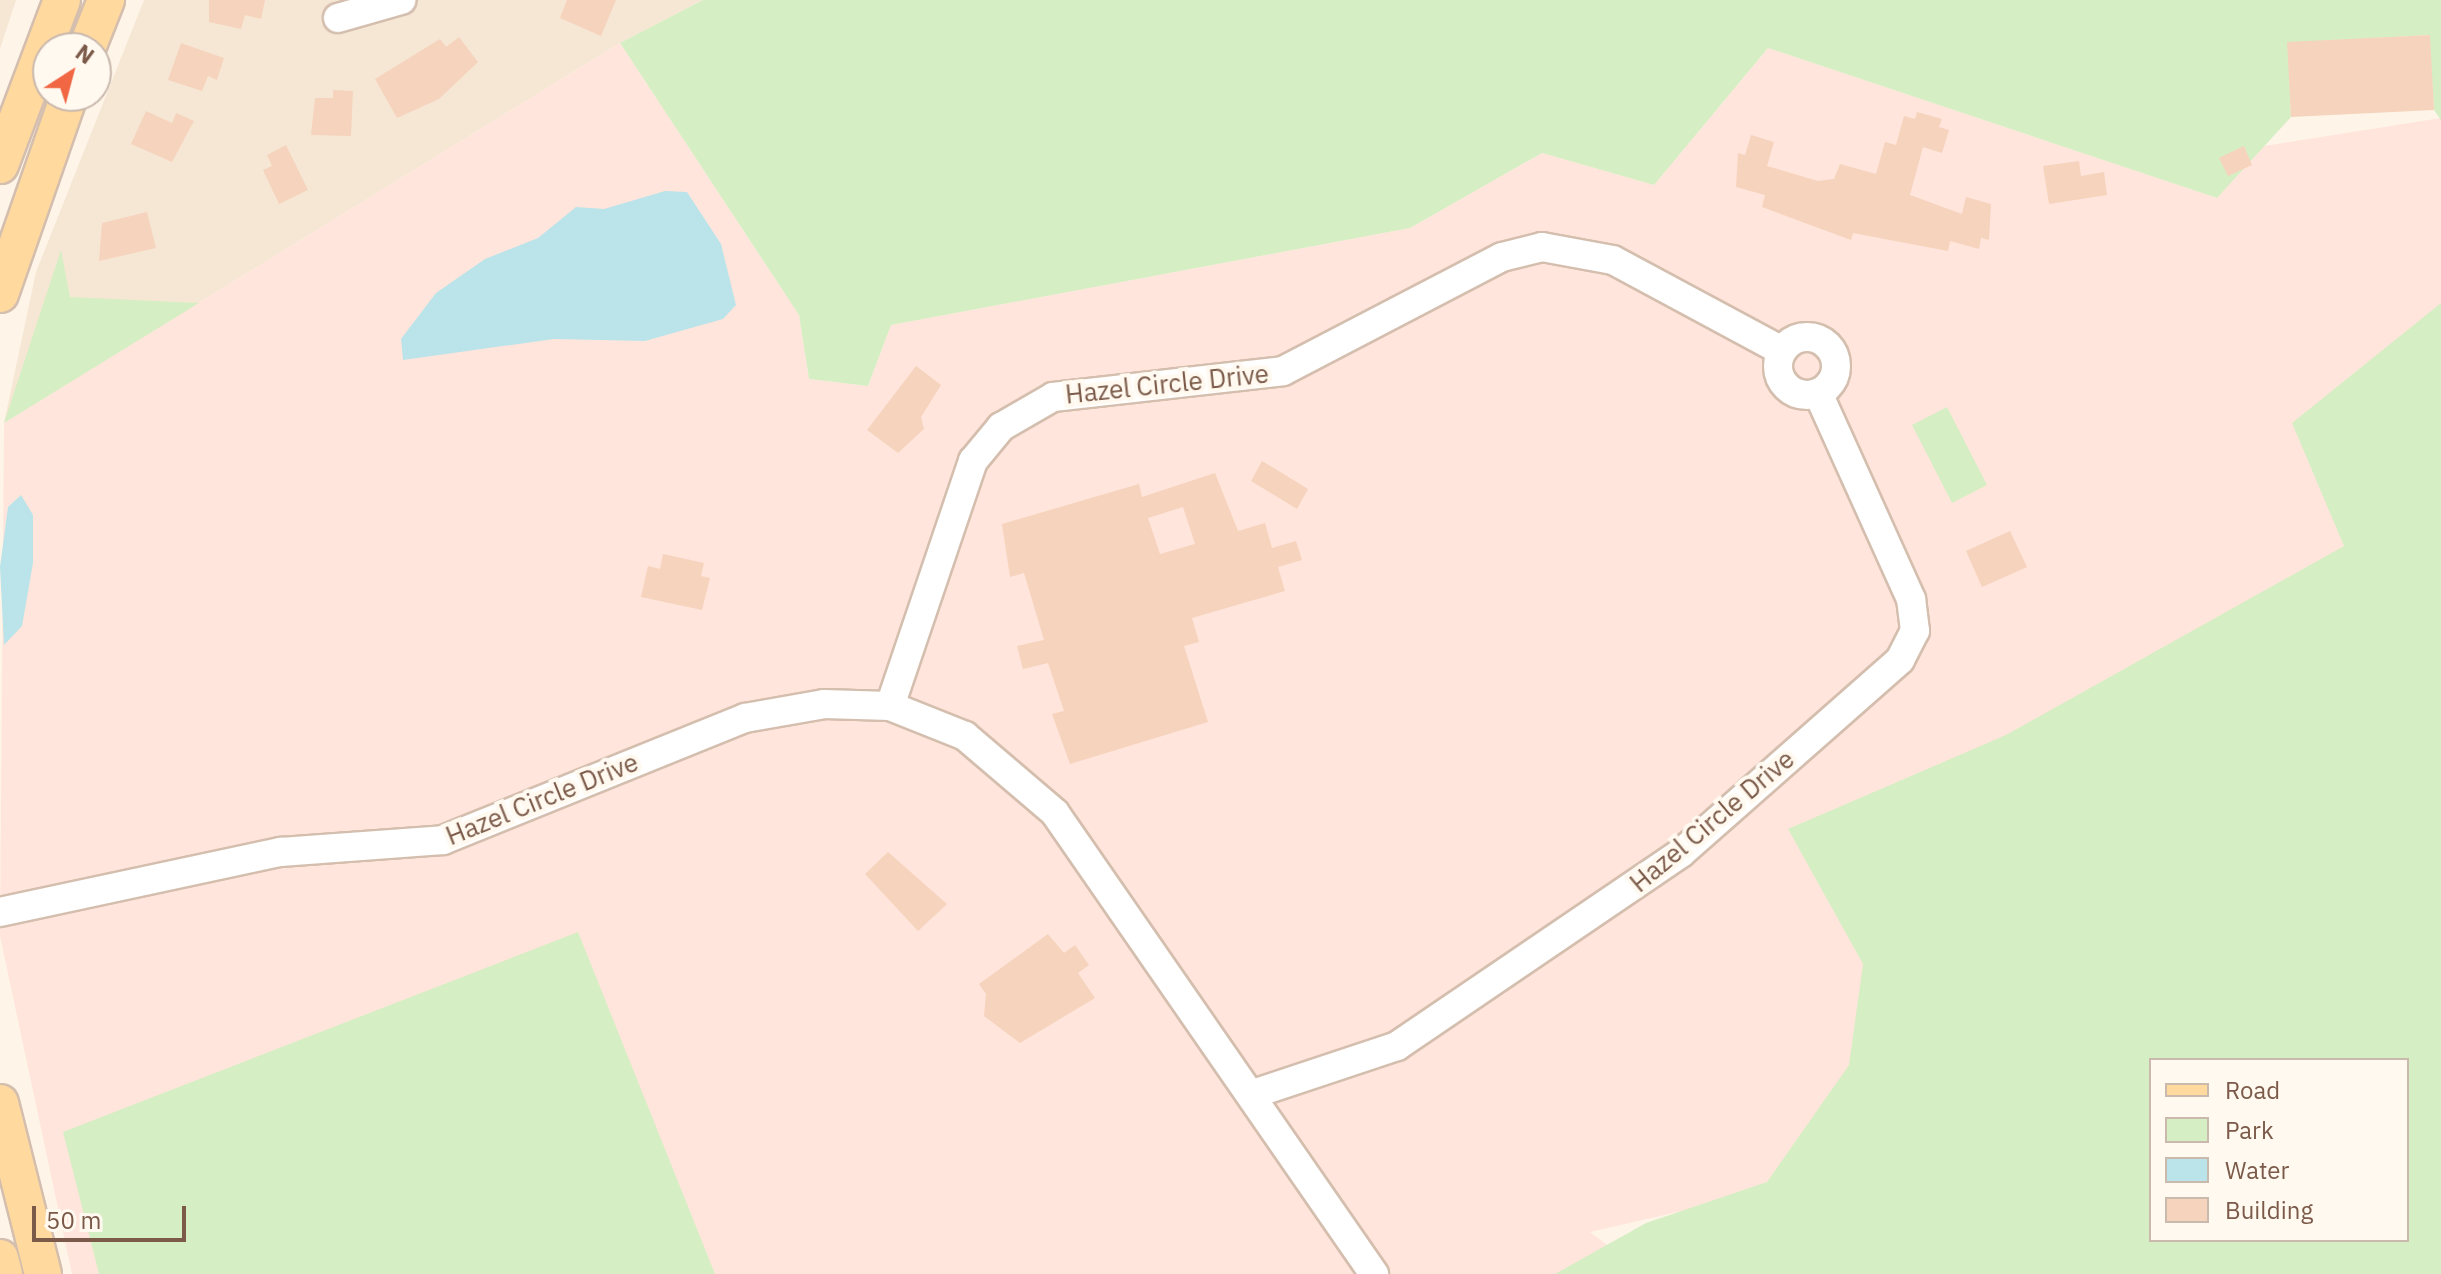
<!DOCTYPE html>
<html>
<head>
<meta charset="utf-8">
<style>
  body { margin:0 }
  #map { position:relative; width:2441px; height:1274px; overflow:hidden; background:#fef5e8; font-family:"IBM Plex Sans",sans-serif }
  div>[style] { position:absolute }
  .residential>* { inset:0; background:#f6e7d5 }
  .commercial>* { inset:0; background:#ffe5db }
  .green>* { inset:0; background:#d6eec4 }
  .water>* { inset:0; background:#bae4ea }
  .building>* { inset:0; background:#f6d3bd }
  .roads { filter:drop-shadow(2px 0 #d4beae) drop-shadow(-2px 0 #d4beae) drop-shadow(0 2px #d4beae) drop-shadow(0 -2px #d4beae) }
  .minor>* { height:28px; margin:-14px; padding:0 14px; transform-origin:14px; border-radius:14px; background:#fff }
  .minor>.ring { margin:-14px; padding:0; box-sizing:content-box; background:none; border:28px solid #fff; border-radius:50% }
  .major>* { height:36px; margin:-18px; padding:0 18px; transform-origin:18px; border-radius:18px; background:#ffd99e }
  span { translate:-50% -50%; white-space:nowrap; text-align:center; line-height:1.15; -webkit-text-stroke:8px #fff9f0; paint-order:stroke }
  .street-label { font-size:26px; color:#7b5a49 }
  .legend { position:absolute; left:2149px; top:1058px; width:260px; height:184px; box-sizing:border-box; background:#fff9f0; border:2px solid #cab9ad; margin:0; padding:10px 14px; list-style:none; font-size:24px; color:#7b5a49 }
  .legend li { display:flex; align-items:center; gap:16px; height:40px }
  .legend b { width:40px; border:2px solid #cab9ad }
  .north { position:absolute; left:32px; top:32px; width:80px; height:80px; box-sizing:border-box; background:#fff9f0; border:2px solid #cab9ad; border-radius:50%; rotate:36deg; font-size:22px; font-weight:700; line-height:32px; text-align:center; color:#7b5a49 }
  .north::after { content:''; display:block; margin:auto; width:28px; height:36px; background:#f16744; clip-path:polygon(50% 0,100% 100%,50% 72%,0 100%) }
  .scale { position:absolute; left:32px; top:1206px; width:154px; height:36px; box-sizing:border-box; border:4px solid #7b5a49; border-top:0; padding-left:10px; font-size:24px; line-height:28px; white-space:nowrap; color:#7b5a49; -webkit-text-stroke:6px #fff9f0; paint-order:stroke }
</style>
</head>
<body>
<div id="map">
  <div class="residential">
    <div style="clip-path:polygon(0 0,16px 0,0 49px)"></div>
    <div style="clip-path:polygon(144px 0,703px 0,620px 43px,4px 423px,36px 272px)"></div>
  </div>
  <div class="commercial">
    <div style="clip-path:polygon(620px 43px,799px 315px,809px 379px,868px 386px,891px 325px,1410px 228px,1542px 153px,1654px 185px,1768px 48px,2217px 198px,2264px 146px,2441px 118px,2441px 396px,2427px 577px,1795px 1185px,1590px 1232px,1645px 1274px,72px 1274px,0 936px,4px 423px)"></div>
  </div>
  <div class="green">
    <div style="clip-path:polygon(703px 0,2441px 0,2441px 120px,2434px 110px,2429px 35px,2288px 43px,2291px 117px,2217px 198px,1768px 48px,1654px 185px,1542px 153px,1410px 228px,891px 325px,868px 386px,809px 379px,799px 315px,620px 43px)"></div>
    <div style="clip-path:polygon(61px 250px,70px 297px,199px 303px,4px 423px)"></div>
    <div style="clip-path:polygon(evenodd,2441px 303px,2441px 1274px,1555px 1274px,1646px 1223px,1767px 1182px,1849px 1065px,1863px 964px,1788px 829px,2006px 735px,2344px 546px,2292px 423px,2441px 303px,2151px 1060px,2407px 1060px,2407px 1240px,2151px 1240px,2151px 1060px)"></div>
    <div style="clip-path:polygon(1947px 407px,1987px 485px,1952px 503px,1912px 425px)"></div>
    <div style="clip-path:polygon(578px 932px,715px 1274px,99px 1274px,63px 1132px)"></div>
  </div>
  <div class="water">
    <div style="clip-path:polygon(665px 191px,687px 192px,721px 244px,736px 305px,723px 319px,645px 341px,554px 339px,403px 360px,401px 339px,436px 293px,485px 259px,538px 238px,576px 207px,604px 209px)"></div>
    <div style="clip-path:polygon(21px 495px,33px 515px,33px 563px,22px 626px,4px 645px,0 567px,8px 507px)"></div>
  </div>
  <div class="building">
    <div style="clip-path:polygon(209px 0,265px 0,261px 19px,245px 15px,241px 29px,209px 22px)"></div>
    <div style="clip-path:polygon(567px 0,616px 0,601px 36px,560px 18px)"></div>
    <div style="clip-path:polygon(2430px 35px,2434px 110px,2291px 117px,2287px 42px)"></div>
    <div style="clip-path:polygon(459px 37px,478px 62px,439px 99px,397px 118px,375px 79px,440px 39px,446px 47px)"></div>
    <div style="clip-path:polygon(181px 43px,224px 58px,217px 80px,208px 76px,202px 91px,168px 80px)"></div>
    <div style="clip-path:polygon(333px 90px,353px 91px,351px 136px,311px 135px,315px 98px,333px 98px)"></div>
    <div style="clip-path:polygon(146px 111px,172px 123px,176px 113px,194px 121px,172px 162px,131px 144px)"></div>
    <div style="clip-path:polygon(1917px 112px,1942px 119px,1939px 127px,1949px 130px,1942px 153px,1923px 147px,1910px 195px,1962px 214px,1966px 197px,1991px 204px,1989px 240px,1981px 238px,1979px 249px,1950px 241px,1948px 251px,1853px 233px,1851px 240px,1762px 207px,1765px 195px,1736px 187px,1738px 153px,1745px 155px,1751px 135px,1774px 142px,1767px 166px,1818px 181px,1834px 179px,1840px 164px,1876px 174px,1885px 142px,1896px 145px,1904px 116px,1915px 119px)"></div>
    <div style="clip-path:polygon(286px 145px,308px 190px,279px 204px,263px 170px,272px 166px,267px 155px)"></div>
    <div style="clip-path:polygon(2244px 146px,2252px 165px,2228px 176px,2219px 158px)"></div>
    <div style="clip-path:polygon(2079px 161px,2081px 176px,2104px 172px,2107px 195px,2049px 204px,2043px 166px)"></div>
    <div style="clip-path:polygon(147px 212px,156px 248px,99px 261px,102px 223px)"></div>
    <div style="clip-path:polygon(916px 366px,941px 385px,921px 417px,924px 429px,898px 453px,867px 430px)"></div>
    <div style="clip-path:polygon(1262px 461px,1308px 489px,1297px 509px,1251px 481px)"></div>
    <div style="clip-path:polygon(evenodd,1215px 473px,1238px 531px,1265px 523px,1272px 548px,1296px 541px,1302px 560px,1278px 567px,1285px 591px,1192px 618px,1199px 642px,1184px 646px,1208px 722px,1070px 764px,1052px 714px,1064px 711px,1048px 663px,1023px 669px,1017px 646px,1044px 640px,1024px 573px,1010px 577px,1002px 524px,1139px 484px,1142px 497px,1215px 473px,1183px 507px,1195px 544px,1160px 554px,1148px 518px,1183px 507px)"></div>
    <div style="clip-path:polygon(2010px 531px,2027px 567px,1982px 587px,1966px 551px)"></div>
    <div style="clip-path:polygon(663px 554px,704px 563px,701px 576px,710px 578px,702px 610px,641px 597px,648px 566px,660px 569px)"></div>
    <div style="clip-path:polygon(888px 852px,947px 904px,918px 931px,865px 874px)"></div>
    <div style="clip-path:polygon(1048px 934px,1064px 953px,1075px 945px,1089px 965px,1078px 973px,1095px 998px,1020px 1043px,984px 1016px,986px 994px,979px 984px)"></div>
  </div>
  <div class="roads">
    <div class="minor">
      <div style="left:338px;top:18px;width:66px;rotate:-15.9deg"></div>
      <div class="ring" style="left:1778px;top:337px;width:30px;height:30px"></div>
      <div style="left:890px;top:706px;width:259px;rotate:-71.3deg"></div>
      <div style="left:973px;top:461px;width:44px;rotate:-50.5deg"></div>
      <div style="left:1001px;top:427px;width:60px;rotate:-30deg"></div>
      <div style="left:1053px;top:397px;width:231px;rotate:-6.4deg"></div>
      <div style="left:1283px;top:371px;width:247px;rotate:-27.5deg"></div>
      <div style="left:1502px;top:257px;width:41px;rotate:-14deg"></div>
      <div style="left:1542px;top:247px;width:72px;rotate:10.4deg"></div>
      <div style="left:1613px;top:260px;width:192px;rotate:28.3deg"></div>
      <div style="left:0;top:912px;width:287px;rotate:-12.1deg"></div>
      <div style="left:281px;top:852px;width:162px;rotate:-4.2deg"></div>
      <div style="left:443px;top:840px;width:326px;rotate:-22deg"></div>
      <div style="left:745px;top:718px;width:80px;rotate:-10deg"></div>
      <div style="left:824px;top:704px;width:66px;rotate:1.7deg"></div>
      <div style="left:890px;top:706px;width:81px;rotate:21.8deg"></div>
      <div style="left:965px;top:736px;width:118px;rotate:40.5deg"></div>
      <div style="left:1055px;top:813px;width:561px;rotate:55.32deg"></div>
      <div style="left:1253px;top:1094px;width:152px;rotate:-18.4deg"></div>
      <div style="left:1397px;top:1046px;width:343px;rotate:-34.2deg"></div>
      <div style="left:1681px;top:853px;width:292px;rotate:-41.4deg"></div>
      <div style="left:1900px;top:660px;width:33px;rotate:-63deg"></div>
      <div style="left:1915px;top:631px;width:32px;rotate:-97deg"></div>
      <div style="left:1911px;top:599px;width:226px;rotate:-114.3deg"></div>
    </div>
    <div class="major">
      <div style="left:87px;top:48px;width:52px;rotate:-68.4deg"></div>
      <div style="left:0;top:165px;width:176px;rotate:-69.4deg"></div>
      <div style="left:0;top:294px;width:210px;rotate:-70.8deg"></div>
      <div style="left:0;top:1103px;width:176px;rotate:75.9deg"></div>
      <div style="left:0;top:1258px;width:16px;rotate:76deg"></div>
    </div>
  </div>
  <div class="street-label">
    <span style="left:1167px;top:384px;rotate:-6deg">Hazel Circle Drive</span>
    <span style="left:542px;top:799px;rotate:-22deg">Hazel Circle Drive</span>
    <span style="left:1712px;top:821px;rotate:-40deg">Hazel Circle Drive</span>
  </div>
  <ul class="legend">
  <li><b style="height:10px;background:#ffd99e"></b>Road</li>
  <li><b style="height:22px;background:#d6eec4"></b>Park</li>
  <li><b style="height:22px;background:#bae4ea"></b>Water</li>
  <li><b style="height:22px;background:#f6d3bd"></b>Building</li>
  </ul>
  <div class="north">N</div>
  <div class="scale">50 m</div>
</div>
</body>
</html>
